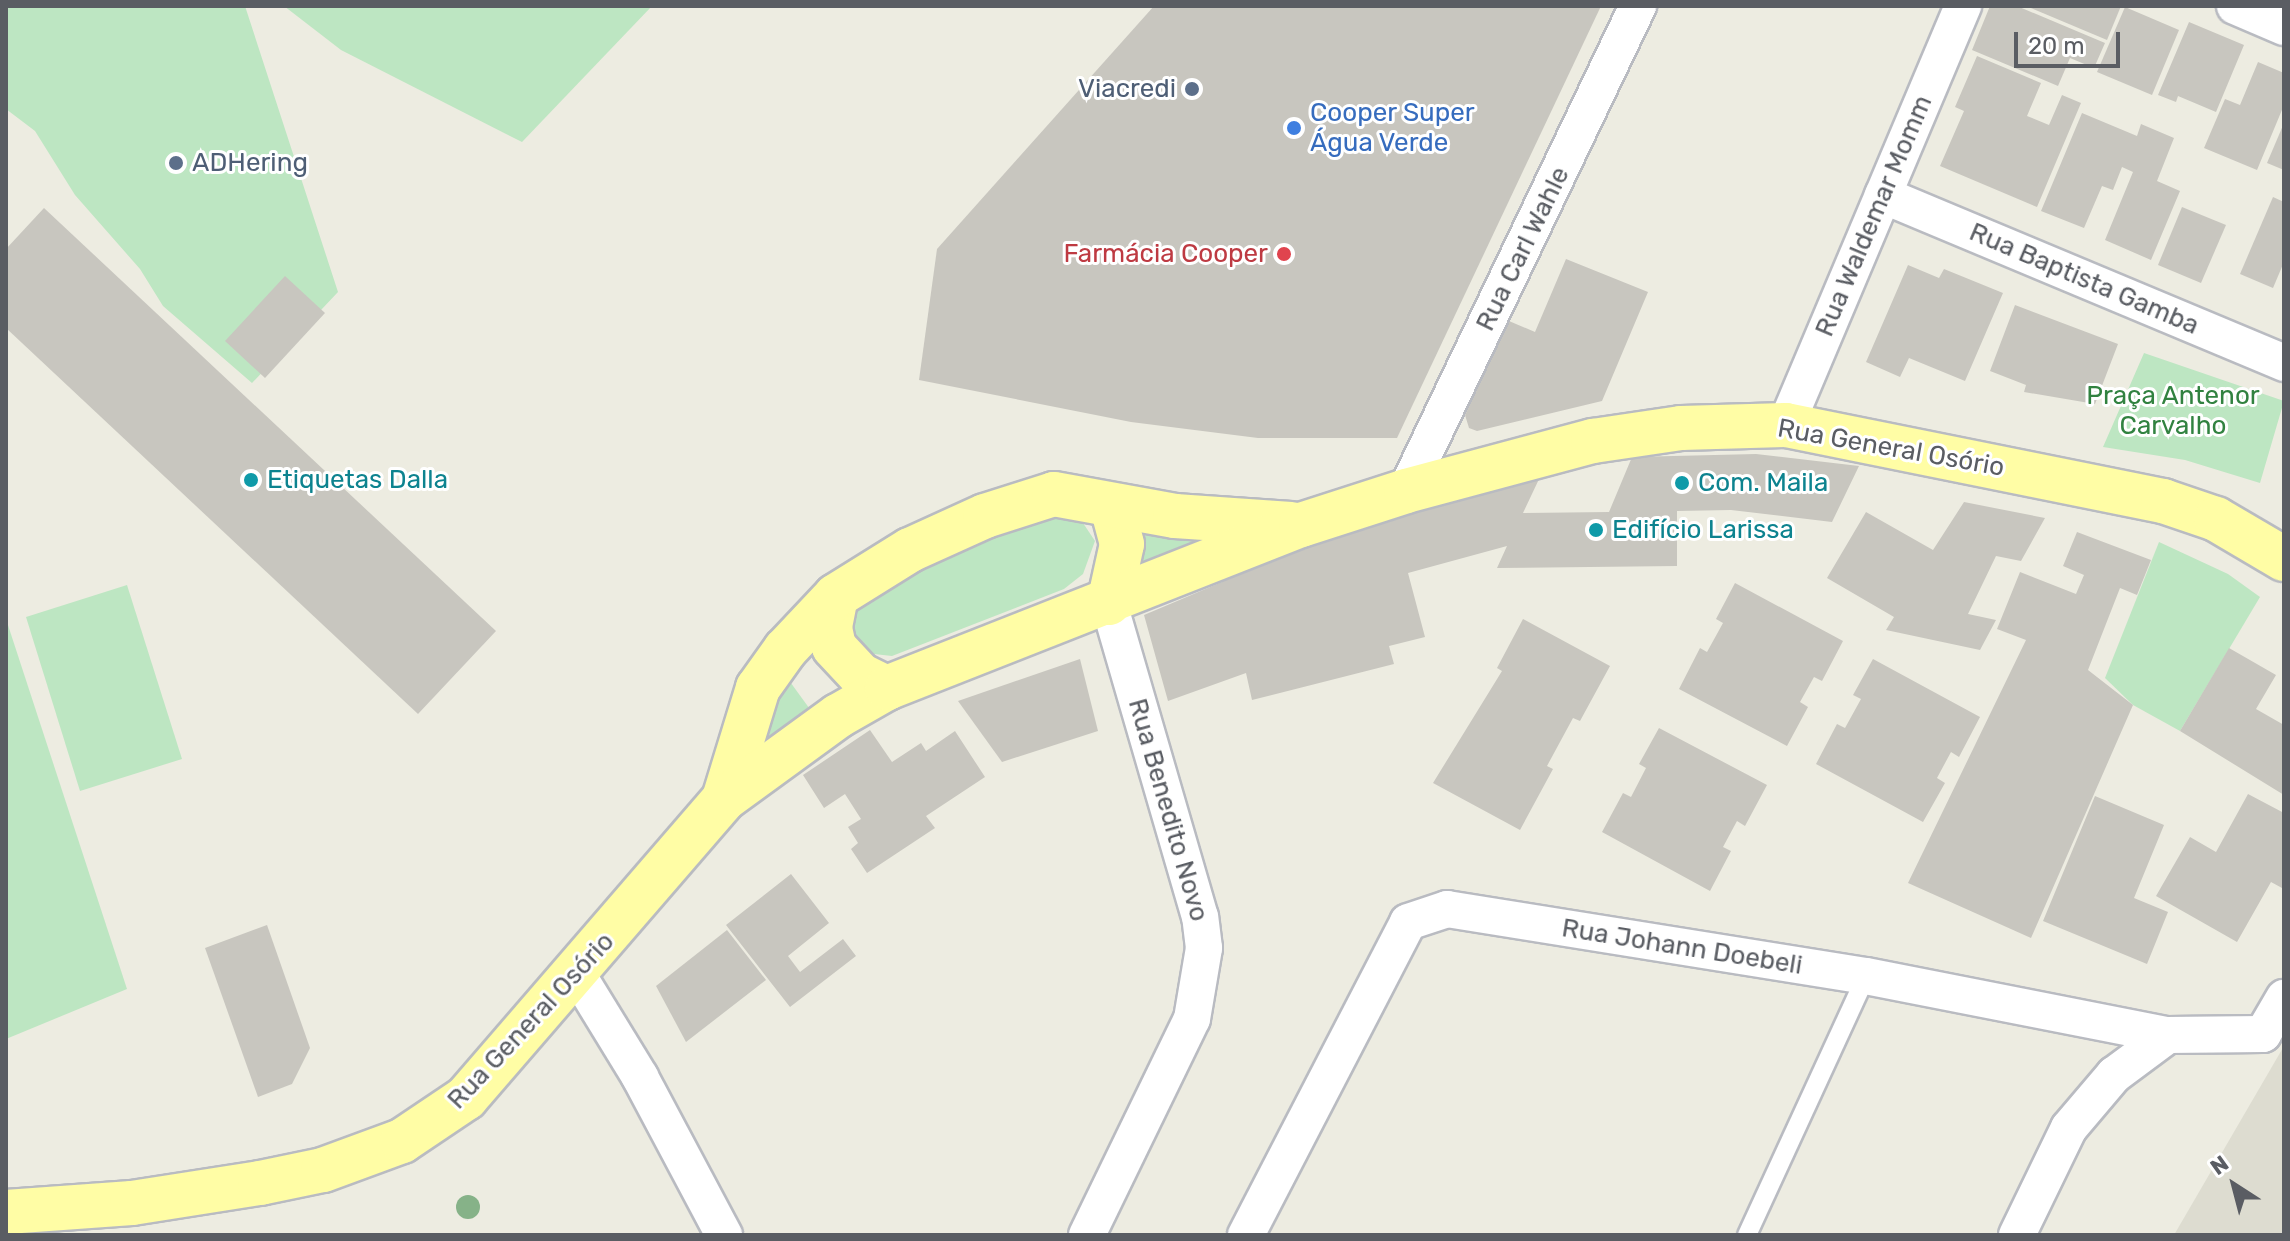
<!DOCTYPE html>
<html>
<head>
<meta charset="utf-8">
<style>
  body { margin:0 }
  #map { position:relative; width:2290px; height:1241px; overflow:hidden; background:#edece1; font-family:Rubik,sans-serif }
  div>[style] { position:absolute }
  .education>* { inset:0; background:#dddcd0 }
  .green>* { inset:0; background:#bde6c2 }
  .building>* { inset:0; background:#c8c6bf }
  .roads { filter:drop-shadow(2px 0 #b9bbc1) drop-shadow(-2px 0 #b9bbc1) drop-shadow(0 2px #b9bbc1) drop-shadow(0 -2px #b9bbc1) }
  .lane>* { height:18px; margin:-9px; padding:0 9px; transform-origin:9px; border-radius:9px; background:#fff }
  .street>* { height:36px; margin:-18px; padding:0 18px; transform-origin:18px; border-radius:18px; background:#fff }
  .primary>* { height:44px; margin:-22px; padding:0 22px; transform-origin:22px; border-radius:22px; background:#fffda5 }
  .trees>* { width:24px; height:24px; margin:-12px; border-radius:50%; background:#86b288 }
  .dots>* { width:22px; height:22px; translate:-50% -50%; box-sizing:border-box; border:4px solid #fff; border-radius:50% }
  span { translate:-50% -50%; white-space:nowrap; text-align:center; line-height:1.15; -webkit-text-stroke:6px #fff; paint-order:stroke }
  .service-label { font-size:26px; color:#4e5e75 }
  .right { translate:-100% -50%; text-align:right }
  .left { translate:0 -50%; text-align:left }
  .shop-label { font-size:26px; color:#366cbe }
  .street-label { font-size:26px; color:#5a5d63 }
  .health-label { font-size:26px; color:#be3a42 }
  .park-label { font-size:26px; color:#318240 }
  .culture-label { font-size:26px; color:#0d838f }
  .frame { position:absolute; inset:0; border:8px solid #5a5d63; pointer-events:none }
  .north { position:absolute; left:2194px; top:1145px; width:80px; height:80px; -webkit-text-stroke:6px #fff; paint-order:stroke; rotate:324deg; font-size:22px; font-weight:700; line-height:32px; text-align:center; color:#5a5d63 }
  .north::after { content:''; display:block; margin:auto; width:28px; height:36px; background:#5a5d63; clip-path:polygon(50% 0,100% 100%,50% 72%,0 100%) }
  .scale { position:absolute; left:2014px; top:32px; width:106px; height:36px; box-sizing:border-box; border:4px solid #5a5d63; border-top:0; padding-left:10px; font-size:24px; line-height:28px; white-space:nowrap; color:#5a5d63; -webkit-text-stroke:6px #fff; paint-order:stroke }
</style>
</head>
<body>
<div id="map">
  <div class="education">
    <div style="clip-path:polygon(2284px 1046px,2284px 1235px,2174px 1235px)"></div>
  </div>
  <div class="green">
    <div style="clip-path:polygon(6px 6px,245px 6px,338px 292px,252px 383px,163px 306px,140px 269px,75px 195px,35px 131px,6px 109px)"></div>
    <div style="clip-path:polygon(284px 6px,652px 6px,522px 142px,341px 50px)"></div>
    <div style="clip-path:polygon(2144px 353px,2284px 401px,2260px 483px,2185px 460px,2103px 447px)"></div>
    <div style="clip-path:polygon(1058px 513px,1079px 517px,1095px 541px,1083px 574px,1064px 589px,892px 656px,874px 654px,861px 644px,852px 628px,852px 611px,861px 595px,1034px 518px)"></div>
    <div style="clip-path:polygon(1140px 527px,1224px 539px,1137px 570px)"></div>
    <div style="clip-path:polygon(2159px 542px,2228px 574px,2260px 597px,2180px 731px,2133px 705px,2105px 678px)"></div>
    <div style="clip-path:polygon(127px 585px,182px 759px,80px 791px,26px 617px)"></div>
    <div style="clip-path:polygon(6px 619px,127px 989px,6px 1039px)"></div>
    <div style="clip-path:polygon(788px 679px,812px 712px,752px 757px,772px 698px)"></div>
  </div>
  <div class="building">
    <div style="clip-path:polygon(1154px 6px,1601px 6px,1397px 438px,1258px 438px,1131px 422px,919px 380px,937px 249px)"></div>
    <div style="clip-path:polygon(1990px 6px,2017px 6px,2105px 43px,2094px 68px,2070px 58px,2058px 86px,1972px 50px)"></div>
    <div style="clip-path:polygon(2026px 6px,2121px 6px,2107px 40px)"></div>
    <div style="clip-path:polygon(2125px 7px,2179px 30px,2152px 95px,2097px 72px)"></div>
    <div style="clip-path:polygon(2189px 22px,2244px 45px,2216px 112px,2178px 96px,2176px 102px,2158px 95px)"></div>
    <div style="clip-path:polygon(1977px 56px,2041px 83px,2027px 116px,2049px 125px,2062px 95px,2081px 103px,2037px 207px,1940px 166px,1964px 111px,1955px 107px)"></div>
    <div style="clip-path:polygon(2258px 62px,2284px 73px,2284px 105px,2257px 170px,2204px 148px,2225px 99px,2240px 105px)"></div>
    <div style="clip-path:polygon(2082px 113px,2137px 136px,2141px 124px,2174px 138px,2157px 181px,2180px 191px,2151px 260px,2105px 240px,2133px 172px,2122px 167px,2113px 190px,2102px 186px,2084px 228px,2041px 211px)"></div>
    <div style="clip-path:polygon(2284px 123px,2284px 170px,2267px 163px)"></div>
    <div style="clip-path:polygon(2273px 197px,2284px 202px,2284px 262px,2273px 288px,2240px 274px)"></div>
    <div style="clip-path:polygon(2182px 207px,2226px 225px,2201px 283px,2158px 265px)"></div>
    <div style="clip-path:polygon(44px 208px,496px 631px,418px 714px,6px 328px,6px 249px)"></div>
    <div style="clip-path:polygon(1566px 259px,1648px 292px,1602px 401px,1477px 431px,1469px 428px,1465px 415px,1509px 321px,1535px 332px)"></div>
    <div style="clip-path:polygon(1908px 265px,1939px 278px,1944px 269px,2003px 293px,1965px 381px,1909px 358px,1900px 377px,1866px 362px)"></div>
    <div style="clip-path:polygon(285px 276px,325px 313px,265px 378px,225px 341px)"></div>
    <div style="clip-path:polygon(2015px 305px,2118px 344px,2095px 404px,2024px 392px,2026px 385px,1990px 371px)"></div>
    <div style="clip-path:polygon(1756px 454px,1859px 466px,1832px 522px,1731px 510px,1677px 511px,1677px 566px,1497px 568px,1507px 546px,1408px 573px,1425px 637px,1389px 646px,1394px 664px,1252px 700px,1246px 673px,1168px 701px,1144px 615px,1222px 582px,1220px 573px,1359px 526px,1540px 477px,1523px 513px,1609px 512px,1632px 457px)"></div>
    <div style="clip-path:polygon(1964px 502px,2045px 518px,2021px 561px,1996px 556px,1968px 614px,1996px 620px,1980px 650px,1886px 630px,1894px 617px,1827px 578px,1866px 512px,1933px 550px)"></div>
    <div style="clip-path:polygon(2077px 532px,2151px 560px,2137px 595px,2120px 588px,2088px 670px,2133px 705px,2031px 938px,1908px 883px,2026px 640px,1997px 629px,2020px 572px,2076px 594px,2084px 575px,2063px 566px)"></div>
    <div style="clip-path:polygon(1735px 583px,1843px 641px,1822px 681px,1814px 677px,1800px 702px,1808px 707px,1787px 746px,1679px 689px,1700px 648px,1707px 652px,1723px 623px,1716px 619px)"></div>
    <div style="clip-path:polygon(1523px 619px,1610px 666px,1580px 721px,1573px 718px,1547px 766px,1553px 769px,1520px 830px,1433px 783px,1502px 671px,1497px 668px)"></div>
    <div style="clip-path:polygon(2229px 648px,2276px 675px,2256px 709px,2284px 725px,2284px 795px,2180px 731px)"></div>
    <div style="clip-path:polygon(1080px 659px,1098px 731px,1002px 762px,958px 701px)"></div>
    <div style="clip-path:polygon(1873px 659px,1980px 717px,1959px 757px,1951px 752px,1937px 778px,1945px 783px,1923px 822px,1816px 764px,1837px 724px,1845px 728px,1861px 699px,1853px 695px)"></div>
    <div style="clip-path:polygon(1659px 728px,1767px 785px,1745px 826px,1737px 821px,1723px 847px,1731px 851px,1710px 891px,1602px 832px,1623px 793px,1631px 797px,1646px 768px,1639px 764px)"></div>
    <div style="clip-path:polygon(870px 730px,892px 762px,921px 743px,926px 751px,955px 731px,985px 777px,926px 816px,935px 828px,867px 873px,851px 849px,858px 843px,848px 827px,861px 819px,845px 794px,824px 808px,803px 775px)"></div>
    <div style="clip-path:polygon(2248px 794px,2284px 813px,2284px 884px,2282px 888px,2271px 882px,2237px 942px,2156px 896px,2190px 837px,2216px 852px)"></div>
    <div style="clip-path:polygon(2095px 796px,2164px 825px,2134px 898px,2168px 912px,2147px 964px,2043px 921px)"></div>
    <div style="clip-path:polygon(791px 874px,829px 923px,788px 956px,800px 972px,843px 939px,856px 956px,790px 1007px,726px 925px)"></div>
    <div style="clip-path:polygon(267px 925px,310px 1048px,292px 1084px,258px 1097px,205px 948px)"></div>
    <div style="clip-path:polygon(727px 930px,766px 980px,686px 1042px,656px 986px)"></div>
  </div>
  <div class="roads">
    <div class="lane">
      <div style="left:1747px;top:1235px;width:285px;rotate:-65.3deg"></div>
    </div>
    <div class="street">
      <div style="left:2235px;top:6px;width:53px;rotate:23.2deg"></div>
      <div style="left:1883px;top:195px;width:435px;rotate:22.7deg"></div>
      <div style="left:1786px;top:425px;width:455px;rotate:-67.1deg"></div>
      <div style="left:1406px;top:491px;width:538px;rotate:-64.44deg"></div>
      <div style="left:577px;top:974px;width:121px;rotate:58.5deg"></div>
      <div style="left:640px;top:1077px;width:179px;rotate:62deg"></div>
      <div style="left:1087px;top:1235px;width:240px;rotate:-64.1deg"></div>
      <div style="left:1192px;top:1019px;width:72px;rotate:-80.4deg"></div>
      <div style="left:1204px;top:948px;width:31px;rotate:-97deg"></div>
      <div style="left:1200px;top:917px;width:327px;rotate:-106.2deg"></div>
      <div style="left:1246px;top:1235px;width:352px;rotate:-62.6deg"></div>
      <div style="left:1408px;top:922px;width:41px;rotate:-18.4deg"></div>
      <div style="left:1447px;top:909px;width:424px;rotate:9.1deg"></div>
      <div style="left:1866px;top:976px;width:308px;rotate:11.1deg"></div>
      <div style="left:2168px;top:1035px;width:95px;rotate:-0.6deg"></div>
      <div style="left:2263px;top:1034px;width:42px;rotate:-59.7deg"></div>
      <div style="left:2017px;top:1235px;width:119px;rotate:-64.1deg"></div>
      <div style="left:2069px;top:1128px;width:70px;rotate:-49.7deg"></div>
      <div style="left:2114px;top:1075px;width:67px;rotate:-36.5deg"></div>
    </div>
    <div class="primary">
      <div style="left:836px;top:596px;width:33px;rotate:101deg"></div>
      <div style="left:830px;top:628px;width:19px;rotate:78deg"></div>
      <div style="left:834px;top:647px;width:38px;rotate:47deg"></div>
      <div style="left:860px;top:675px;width:30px;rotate:26deg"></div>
      <div style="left:1109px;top:603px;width:60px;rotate:-77.6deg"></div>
      <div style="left:1122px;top:544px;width:38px;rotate:-105deg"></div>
      <div style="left:724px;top:799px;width:116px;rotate:-73deg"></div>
      <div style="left:758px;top:688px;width:47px;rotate:-54.6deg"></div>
      <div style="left:785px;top:650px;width:74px;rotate:-46.6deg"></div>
      <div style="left:836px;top:596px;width:87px;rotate:-31.9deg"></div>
      <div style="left:910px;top:550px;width:82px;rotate:-24.4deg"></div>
      <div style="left:985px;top:516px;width:72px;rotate:-17.7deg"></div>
      <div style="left:1054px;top:494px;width:123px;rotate:10.3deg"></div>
      <div style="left:1175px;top:516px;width:116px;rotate:3.9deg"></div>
      <div style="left:6px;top:1212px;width:126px;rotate:-4.1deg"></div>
      <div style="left:132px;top:1203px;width:130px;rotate:-8.9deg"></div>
      <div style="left:260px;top:1183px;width:64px;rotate:-11.7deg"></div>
      <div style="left:323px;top:1170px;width:84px;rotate:-20.2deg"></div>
      <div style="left:402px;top:1141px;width:77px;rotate:-33.9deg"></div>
      <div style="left:466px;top:1098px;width:395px;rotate:-49.2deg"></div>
      <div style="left:724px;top:799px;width:141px;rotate:-36.1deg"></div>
      <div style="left:838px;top:716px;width:56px;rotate:-29.7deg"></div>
      <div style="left:887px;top:688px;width:445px;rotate:-21.5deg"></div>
      <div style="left:1301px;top:525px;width:110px;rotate:-17.9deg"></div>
      <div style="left:1406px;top:491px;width:194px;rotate:-15deg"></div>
      <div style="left:1593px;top:441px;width:89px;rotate:-8.4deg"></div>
      <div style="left:1681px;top:428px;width:105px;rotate:-1.6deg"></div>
      <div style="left:1786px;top:425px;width:385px;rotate:11.4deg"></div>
      <div style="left:2163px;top:501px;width:56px;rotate:18.8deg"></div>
      <div style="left:2216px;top:519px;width:79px;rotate:30.5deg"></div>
    </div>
  </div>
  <div class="trees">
    <div style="left:468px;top:1207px"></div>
  </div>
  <div class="dots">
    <div style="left:1192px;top:89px;background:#5c6f8a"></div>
    <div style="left:1294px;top:128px;background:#3f7fe0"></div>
    <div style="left:176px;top:163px;background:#5c6f8a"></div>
    <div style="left:1284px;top:254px;background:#e0444e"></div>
    <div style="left:251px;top:480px;background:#0f9aa8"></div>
    <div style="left:1682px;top:483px;background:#0f9aa8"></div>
    <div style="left:1596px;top:530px;background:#0f9aa8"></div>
  </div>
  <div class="service-label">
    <span class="right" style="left:1176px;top:89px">Viacredi</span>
    <span class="left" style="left:192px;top:163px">ADHering</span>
  </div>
  <div class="shop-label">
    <span class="left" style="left:1310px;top:128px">Cooper Super<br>Água Verde</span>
  </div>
  <div class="street-label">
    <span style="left:1874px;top:216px;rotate:-67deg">Rua Waldemar Momm</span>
    <span style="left:1523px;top:249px;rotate:-64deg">Rua Carl Wahle</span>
    <span style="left:2084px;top:279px;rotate:23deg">Rua Baptista Gamba</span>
    <span style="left:1891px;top:448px;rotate:10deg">Rua General Osório</span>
    <span style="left:1168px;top:810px;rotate:74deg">Rua Benedito Novo</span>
    <span style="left:1682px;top:947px;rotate:9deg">Rua Johann Doebeli</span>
    <span style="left:531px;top:1021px;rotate:-47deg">Rua General Osório</span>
  </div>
  <div class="health-label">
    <span class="right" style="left:1268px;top:254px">Farmácia Cooper</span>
  </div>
  <div class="park-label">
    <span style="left:2173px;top:411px">Praça Antenor<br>Carvalho</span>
  </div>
  <div class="culture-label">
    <span class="left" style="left:267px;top:480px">Etiquetas Dalla</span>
    <span class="left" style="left:1698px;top:483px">Com. Maila</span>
    <span class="left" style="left:1612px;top:530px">Edifício Larissa</span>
  </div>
  <div class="frame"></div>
  <div class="north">N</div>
  <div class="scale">20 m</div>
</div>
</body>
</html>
